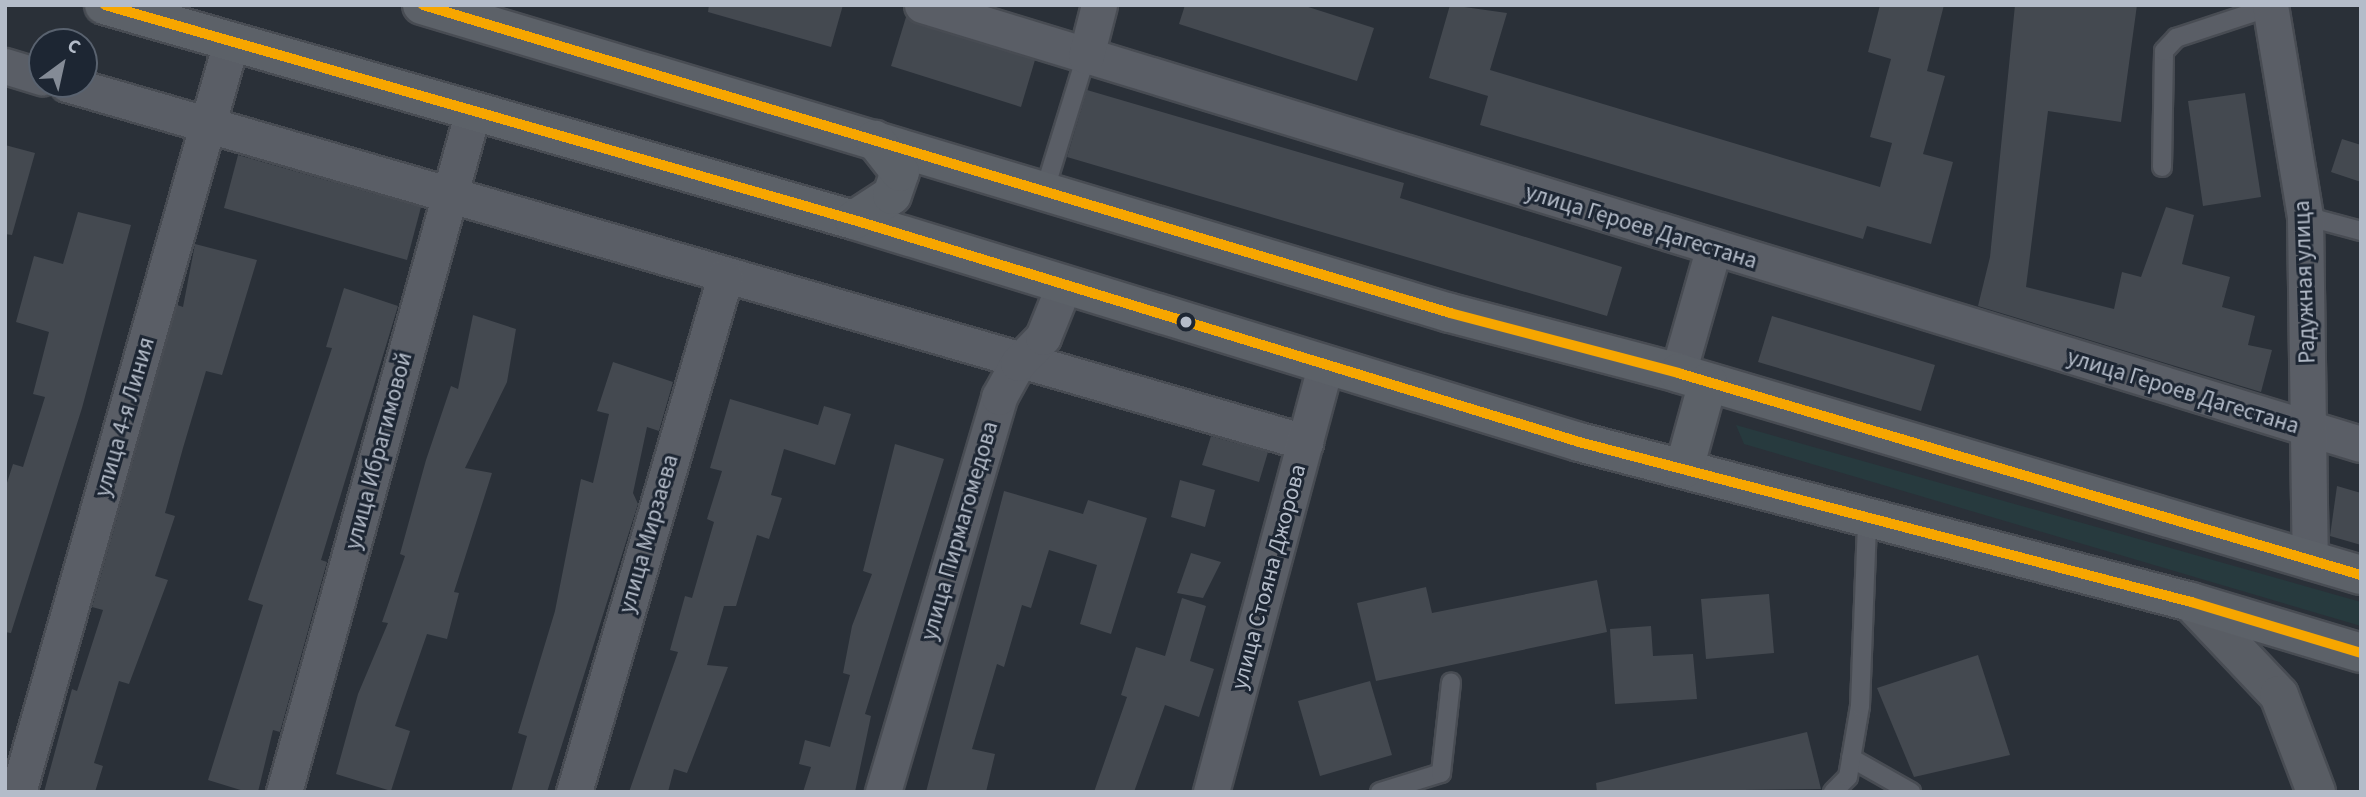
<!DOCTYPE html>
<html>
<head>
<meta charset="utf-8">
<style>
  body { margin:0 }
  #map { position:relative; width:2366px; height:797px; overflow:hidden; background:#2a3038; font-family:"Source Sans 3",sans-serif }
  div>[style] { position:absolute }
  .green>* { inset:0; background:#273a3e }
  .building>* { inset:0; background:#444950 }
  .roads { filter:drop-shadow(2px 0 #484c53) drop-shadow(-2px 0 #484c53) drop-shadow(0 2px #484c53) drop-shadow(0 -2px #484c53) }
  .service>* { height:18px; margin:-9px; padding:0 9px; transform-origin:9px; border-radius:9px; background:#5a5e66 }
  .minor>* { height:35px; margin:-17.5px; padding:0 17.5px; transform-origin:17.5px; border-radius:17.5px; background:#5a5e66 }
  .secondary>* { height:38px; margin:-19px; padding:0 19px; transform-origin:19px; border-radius:19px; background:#595d64 }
  .primary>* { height:38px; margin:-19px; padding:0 19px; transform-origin:19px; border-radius:19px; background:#5c6168 }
  .bus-1>* { height:10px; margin:-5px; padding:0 5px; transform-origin:5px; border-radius:5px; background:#f7a600 }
  .dots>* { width:19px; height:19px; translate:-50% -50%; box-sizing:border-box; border:4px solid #1d2633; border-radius:50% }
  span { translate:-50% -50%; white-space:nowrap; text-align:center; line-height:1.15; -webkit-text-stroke:6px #1d2633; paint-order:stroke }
  .street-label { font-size:23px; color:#b4bcc9 }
  .frame { position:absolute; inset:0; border:7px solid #b4bcc9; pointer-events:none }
  .north { position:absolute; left:28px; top:28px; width:70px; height:70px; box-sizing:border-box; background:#1d2633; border:2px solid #59626f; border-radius:50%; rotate:33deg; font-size:19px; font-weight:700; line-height:28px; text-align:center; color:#b4bcc9 }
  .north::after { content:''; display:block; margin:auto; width:24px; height:32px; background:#848b96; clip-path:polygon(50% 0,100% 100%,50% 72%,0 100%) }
</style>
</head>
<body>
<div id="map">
  <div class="green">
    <div style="clip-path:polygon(1736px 425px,2361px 602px,2361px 626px,1744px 444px)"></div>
  </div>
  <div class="building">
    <div style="clip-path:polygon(709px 5px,843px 5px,831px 47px,708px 12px)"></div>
    <div style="clip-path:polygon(1185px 5px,1302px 5px,1374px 28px,1357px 81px,1179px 24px)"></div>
    <div style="clip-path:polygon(1450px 5px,1507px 13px,1490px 70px,1880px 187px,1892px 143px,1870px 137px,1891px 59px,1868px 52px,1880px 5px,1944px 5px,1927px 71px,1945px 76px,1923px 154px,1953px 162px,1931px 244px,1867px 226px,1863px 239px,1480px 125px,1488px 96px,1429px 78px)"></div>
    <div style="clip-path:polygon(2015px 5px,2137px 5px,2121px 122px,2048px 111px,2026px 287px,2114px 309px,2122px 272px,2141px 277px,2166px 207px,2194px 215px,2182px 264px,2230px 277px,2222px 307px,2255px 316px,2248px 345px,2272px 350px,2261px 392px,1978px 306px,1990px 257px)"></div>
    <div style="clip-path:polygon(906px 17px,1035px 60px,1021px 107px,891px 66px)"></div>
    <div style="clip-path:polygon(1087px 90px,1404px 183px,1400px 198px,1622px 267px,1607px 316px,1067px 157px)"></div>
    <div style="clip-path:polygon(2245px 93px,2261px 197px,2203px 206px,2188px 101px)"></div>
    <div style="clip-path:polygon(2342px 139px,2361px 145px,2361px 182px,2331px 172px)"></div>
    <div style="clip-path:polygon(5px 145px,35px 153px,12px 235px,5px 234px)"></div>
    <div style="clip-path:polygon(238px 155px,421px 207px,407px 260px,224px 208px)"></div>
    <div style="clip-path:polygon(78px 212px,131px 225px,82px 408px,11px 633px,5px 632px,5px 489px,13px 464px,23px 467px,45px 397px,33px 394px,49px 332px,16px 322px,34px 256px,63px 264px)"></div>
    <div style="clip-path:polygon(195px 244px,257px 260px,222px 375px,206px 371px,183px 448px,165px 513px,175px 516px,155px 576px,168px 580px,129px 684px,119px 681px,94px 763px,103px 766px,95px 792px,44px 792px,72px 689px,77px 691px,103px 610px,92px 607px,177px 305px,183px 307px)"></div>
    <div style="clip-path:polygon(344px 288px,398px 306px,321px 560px,327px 562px,280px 732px,273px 730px,258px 792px,247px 792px,208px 780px,263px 605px,248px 600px,332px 348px,326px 347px)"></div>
    <div style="clip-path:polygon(473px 315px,516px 329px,507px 382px,465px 468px,492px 473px,454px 592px,459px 593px,447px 639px,427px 634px,395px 726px,410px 731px,391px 791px,336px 774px,358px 694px,388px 623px,382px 622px,405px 556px,400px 554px,426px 460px,451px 386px,458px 389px)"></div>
    <div style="clip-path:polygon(1772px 316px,1935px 365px,1921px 411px,1758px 362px)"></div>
    <div style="clip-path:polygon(613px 362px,673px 382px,659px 431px,647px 427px,633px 493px,638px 504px,547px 792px,511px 792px,527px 736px,518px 733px,555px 611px,581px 479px,593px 483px,609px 414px,597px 411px)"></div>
    <div style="clip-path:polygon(730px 399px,818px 425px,824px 406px,851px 414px,835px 465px,784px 449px,771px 495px,782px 498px,769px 539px,757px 535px,736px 606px,724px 606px,707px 665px,728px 667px,687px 773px,674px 769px,668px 792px,629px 792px,678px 652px,670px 650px,685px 596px,692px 598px,714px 522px,707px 519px,722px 471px,710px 468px)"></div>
    <div style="clip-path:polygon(1211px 436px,1268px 452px,1259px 482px,1202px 465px)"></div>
    <div style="clip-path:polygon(895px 444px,944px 459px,865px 714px,871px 716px,855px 792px,803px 792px,811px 767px,799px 764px,805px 740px,830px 747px,850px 675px,843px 673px,852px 626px,872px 574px,863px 571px)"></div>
    <div style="clip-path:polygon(1180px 480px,1215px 490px,1205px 527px,1171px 517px)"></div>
    <div style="clip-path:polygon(2337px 486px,2361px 493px,2361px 545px,2330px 536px)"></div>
    <div style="clip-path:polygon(1004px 491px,1083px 514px,1088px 500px,1147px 518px,1111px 634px,1080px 624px,1097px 565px,1049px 550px,1031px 608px,1022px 605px,1004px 667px,997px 664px,972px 749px,995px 754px,986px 792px,926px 792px)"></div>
    <div style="clip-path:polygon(1191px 553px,1221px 562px,1203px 598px,1177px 593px)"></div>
    <div style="clip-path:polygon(1597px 580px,1607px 632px,1376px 681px,1357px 603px,1426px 587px,1432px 613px)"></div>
    <div style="clip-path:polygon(1769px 594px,1774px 653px,1706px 659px,1701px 599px)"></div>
    <div style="clip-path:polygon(1182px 598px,1206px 606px,1190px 661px,1214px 669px,1199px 717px,1165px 705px,1134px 792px,1094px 792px,1127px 697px,1121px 695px,1136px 647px,1165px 656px)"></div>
    <div style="clip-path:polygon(1651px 626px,1653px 656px,1693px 654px,1697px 699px,1615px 704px,1610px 629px)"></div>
    <div style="clip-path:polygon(1978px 655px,2010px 755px,1914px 777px,1877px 688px)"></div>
    <div style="clip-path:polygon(1370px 681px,1392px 755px,1320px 776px,1298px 701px)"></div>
    <div style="clip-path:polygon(1807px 732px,1821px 789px,1597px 792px,1596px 783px)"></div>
  </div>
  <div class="roads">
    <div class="service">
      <div style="left:2162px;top:167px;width:116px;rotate:-89deg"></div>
      <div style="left:2164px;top:51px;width:18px;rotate:-47deg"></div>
      <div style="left:2176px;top:38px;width:99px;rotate:-18.3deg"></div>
      <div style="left:1045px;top:189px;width:139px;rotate:-72.9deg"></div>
      <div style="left:2305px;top:216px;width:58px;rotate:15deg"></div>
      <div style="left:1851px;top:758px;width:69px;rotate:29.5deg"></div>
      <div style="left:1380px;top:792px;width:64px;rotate:-17.3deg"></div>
      <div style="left:1441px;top:773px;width:91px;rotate:-83.7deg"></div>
      <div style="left:1833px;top:792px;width:21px;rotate:-45deg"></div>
      <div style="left:1848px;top:777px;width:72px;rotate:-80.4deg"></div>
      <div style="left:1860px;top:706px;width:185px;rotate:-87.8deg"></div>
    </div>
    <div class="minor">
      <div style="left:922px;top:5px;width:1504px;rotate:16.97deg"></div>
      <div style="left:2270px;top:5px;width:214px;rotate:80.6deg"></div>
      <div style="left:2305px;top:216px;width:345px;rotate:89.2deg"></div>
      <div style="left:1086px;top:56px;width:53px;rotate:-75.7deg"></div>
      <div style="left:5px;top:66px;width:39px;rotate:17deg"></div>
      <div style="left:67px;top:84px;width:1289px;rotate:16.13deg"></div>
      <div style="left:1678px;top:373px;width:128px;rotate:-74.1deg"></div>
      <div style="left:18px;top:792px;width:780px;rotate:-74.15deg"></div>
      <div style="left:284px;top:792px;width:707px;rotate:-74.49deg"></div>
      <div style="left:574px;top:792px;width:537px;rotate:-73.66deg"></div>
      <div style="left:883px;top:792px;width:412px;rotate:-73.6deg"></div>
      <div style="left:999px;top:397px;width:39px;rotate:-61deg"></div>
      <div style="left:1018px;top:363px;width:36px;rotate:-46deg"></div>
      <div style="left:1043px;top:337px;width:56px;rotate:-68deg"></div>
      <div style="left:1211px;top:792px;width:444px;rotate:-75deg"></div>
    </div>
    <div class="secondary">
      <div style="left:2191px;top:602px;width:128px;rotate:46.6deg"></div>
      <div style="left:2279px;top:695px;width:104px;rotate:69.1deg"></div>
    </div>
    <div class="primary">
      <div style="left:104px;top:5px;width:780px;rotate:16deg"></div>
      <div style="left:854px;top:220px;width:758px;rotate:17.02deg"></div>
      <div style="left:1579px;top:442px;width:633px;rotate:14.65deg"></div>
      <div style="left:2191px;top:602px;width:177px;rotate:16.7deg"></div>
      <div style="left:422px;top:5px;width:1073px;rotate:16.68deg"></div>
      <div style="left:1450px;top:313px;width:236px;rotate:14.7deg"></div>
      <div style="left:1678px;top:373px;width:712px;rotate:16.48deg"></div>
      <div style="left:854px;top:220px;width:45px;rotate:-33.3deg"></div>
      <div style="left:892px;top:195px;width:24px;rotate:-71deg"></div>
      <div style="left:900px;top:172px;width:41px;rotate:-128deg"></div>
      <div style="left:1684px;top:469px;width:90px;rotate:-74.6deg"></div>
    </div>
  </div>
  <div class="bus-1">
    <div style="left:105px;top:5px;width:779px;rotate:16.02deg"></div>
    <div style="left:854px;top:220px;width:758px;rotate:17.02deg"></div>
    <div style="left:1579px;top:442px;width:633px;rotate:14.65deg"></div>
    <div style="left:2191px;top:602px;width:177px;rotate:16.7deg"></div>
    <div style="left:423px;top:5px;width:1072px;rotate:16.69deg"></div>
    <div style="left:1450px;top:313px;width:236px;rotate:14.7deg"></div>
    <div style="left:1678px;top:373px;width:712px;rotate:16.48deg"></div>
  </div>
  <div class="dots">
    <div style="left:1186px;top:322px;background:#b4bcc9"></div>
  </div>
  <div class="street-label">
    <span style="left:1641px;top:227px;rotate:17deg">улица Героев Дагестана</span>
    <span style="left:2305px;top:282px;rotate:-92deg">Радужная улица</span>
    <span style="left:2183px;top:392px;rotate:17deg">улица Героев Дагестана</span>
    <span style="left:125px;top:417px;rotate:-74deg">улица 4-я Линия</span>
    <span style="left:379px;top:451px;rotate:-75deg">улица Ибрагимовой</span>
    <span style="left:960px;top:531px;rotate:-74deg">улица Пирмагомедова</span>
    <span style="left:649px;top:534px;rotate:-74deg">улица Мирзаева</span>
    <span style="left:1269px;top:577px;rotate:-75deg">улица Стояна Джорова</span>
  </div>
  <div class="frame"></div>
  <div class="north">С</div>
</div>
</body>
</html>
